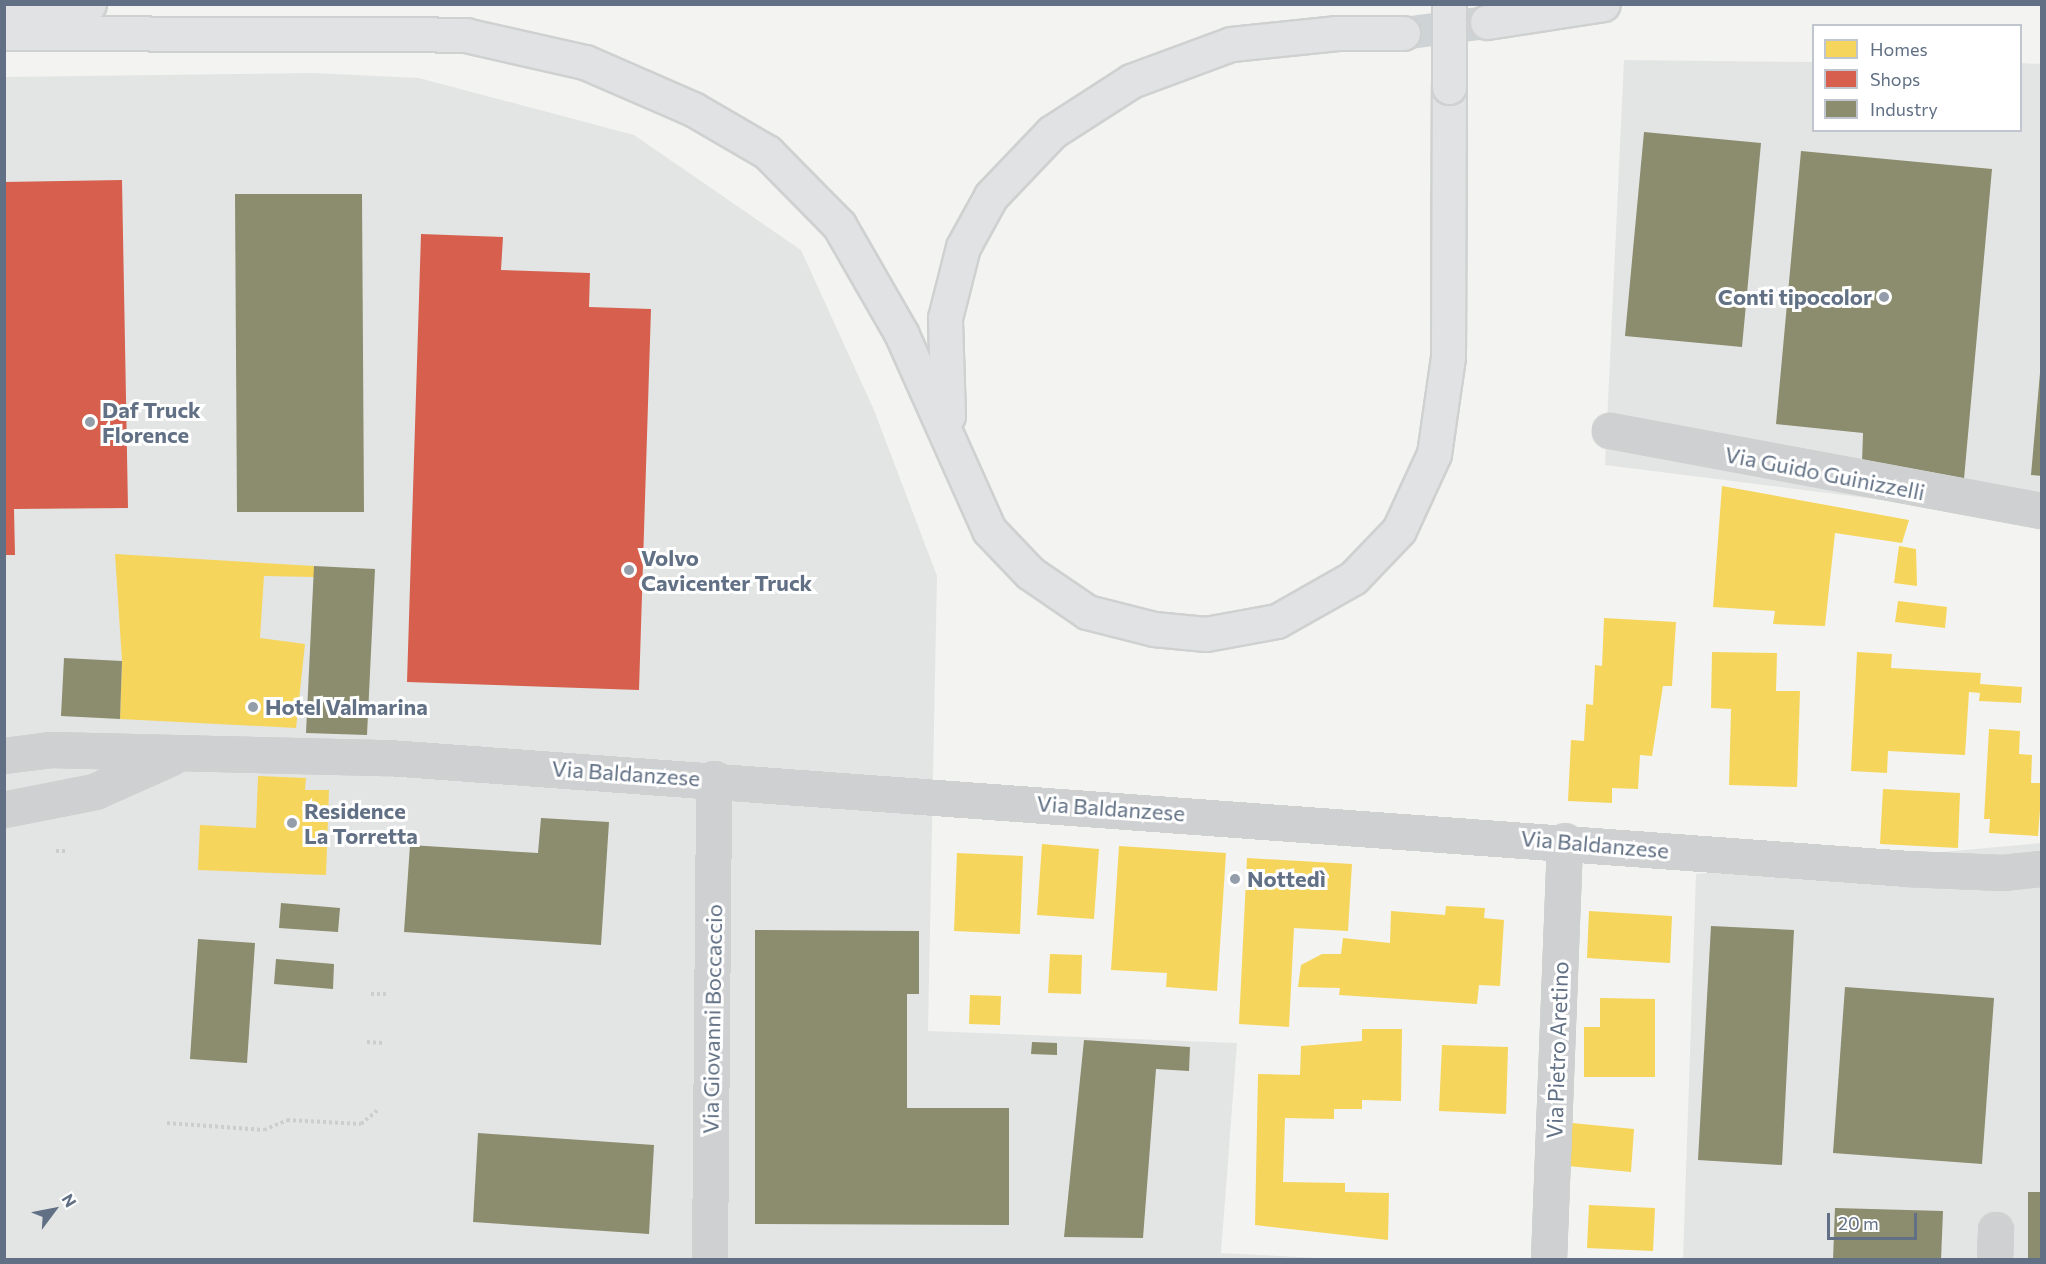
<!DOCTYPE html>
<html>
<head>
<meta charset="utf-8">
<style>
  body { margin:0 }
  #map { position:relative; width:2046px; height:1264px; overflow:hidden; background:#f3f4f1; font-family:Commissioner,sans-serif }
  div>[style] { position:absolute }
  .built>* { inset:0; background:#e3e5e4 }
  .homes>* { inset:0; background:#f6d55c }
  .shops>* { inset:0; background:#d6604d }
  .industry>* { inset:0; background:#8c8c6e }
  .motorway-tunnel>* { height:33px; margin-top:-16.5px; transform-origin:0; background:repeating-linear-gradient(90deg,#ced3d6 0 33px,transparent 0 49px) }
  .path>* { height:4px; margin-top:-2px; transform-origin:0; background:repeating-linear-gradient(90deg,#cdcdcd 0 3px,transparent 0 6px) }
  .roads { filter:drop-shadow(2px 0 #cfd1d1) drop-shadow(-2px 0 #cfd1d1) drop-shadow(0 2px #cfd1d1) drop-shadow(0 -2px #cfd1d1) }
  .minor>* { height:32px; margin:-16px; padding:0 16px; transform-origin:16px; border-radius:16px; background:#cfd0d1 }
  .motorway>* { height:33px; margin:-16.5px; padding:0 16.5px; transform-origin:16.5px; border-radius:16.5px; background:#e1e2e3 }
  .bridges { filter:drop-shadow(2px 0 #cfd1d1) drop-shadow(-2px 0 #cfd1d1) drop-shadow(0 2px #cfd1d1) drop-shadow(0 -2px #cfd1d1) }
  .motorway-bridge>* { height:33px; margin:-16.5px; padding:0 16.5px; transform-origin:16.5px; border-radius:16.5px; background:#e1e2e3 }
  .dots>* { width:16px; height:16px; translate:-50% -50%; box-sizing:border-box; border:3px solid #fff; border-radius:50% }
  span { translate:-50% -50%; white-space:nowrap; text-align:center; line-height:1.15; -webkit-text-stroke:6px #fff; paint-order:stroke }
  .poi-label { font-size:22px; color:#617084; font-weight:700 }
  .right { translate:-100% -50%; text-align:right }
  .left { translate:0 -50%; text-align:left }
  .street-label { font-size:22px; color:#617084 }
  .frame { position:absolute; inset:0; border:6px solid #617084; pointer-events:none }
  .legend { position:absolute; left:1812px; top:24px; width:210px; height:108px; box-sizing:border-box; background:#fff; border:2px solid #c0c6ce; margin:0; padding:8px 10px; list-style:none; font-size:18px; color:#617084 }
  .legend li { display:flex; align-items:center; gap:12px; height:30px }
  .legend b { width:30px; border:2px solid #c0c6ce }
  .north { position:absolute; left:24px; top:1180px; width:60px; height:60px; -webkit-text-stroke:4px #fff; paint-order:stroke; rotate:58deg; font-size:16px; font-weight:700; line-height:24px; text-align:center; color:#617084 }
  .north::after { content:''; display:block; margin:auto; width:21px; height:27px; background:#617084; clip-path:polygon(50% 0,100% 100%,50% 72%,0 100%) }
  .scale { position:absolute; left:1827px; top:1213px; width:90px; height:27px; box-sizing:border-box; border:3px solid #617084; border-top:0; padding-left:8px; font-size:18px; line-height:21px; white-space:nowrap; color:#617084; -webkit-text-stroke:4px #fff; paint-order:stroke }
</style>
</head>
<body>
<div id="map">
  <div class="built">
    <div style="clip-path:polygon(1624px 60px,1813px 62px,1814px 130px,2020px 130px,2021px 63px,2041px 64px,2041px 520px,1605px 465px)"></div>
    <div style="clip-path:polygon(313px 73px,419px 78px,634px 135px,801px 250px,874px 410px,937px 576px,928px 1031px,1237px 1043px,1221px 1253px,1338px 1259px,5px 1259px,4px 77px)"></div>
    <div style="clip-path:polygon(2041px 843px,2041px 1259px,1683px 1260px,1696px 874px)"></div>
  </div>
  <div class="homes">
    <div style="clip-path:polygon(1722px 486px,1909px 520px,1902px 543px,1835px 533px,1825px 626px,1773px 624px,1775px 611px,1713px 607px)"></div>
    <div style="clip-path:polygon(1899px 546px,1916px 549px,1917px 586px,1894px 583px)"></div>
    <div style="clip-path:polygon(115px 554px,314px 566px,314px 577px,264px 576px,260px 638px,305px 644px,296px 728px,120px 719px,122px 661px)"></div>
    <div style="clip-path:polygon(1898px 601px,1947px 607px,1945px 628px,1895px 622px)"></div>
    <div style="clip-path:polygon(1604px 618px,1676px 622px,1672px 686px,1663px 686px,1652px 756px,1640px 755px,1638px 789px,1612px 788px,1612px 803px,1568px 801px,1571px 740px,1584px 741px,1586px 704px,1593px 705px,1595px 665px,1602px 666px)"></div>
    <div style="clip-path:polygon(1712px 652px,1777px 653px,1776px 691px,1800px 691px,1797px 787px,1729px 785px,1731px 709px,1711px 708px)"></div>
    <div style="clip-path:polygon(1857px 652px,1892px 654px,1891px 668px,1981px 673px,1980px 684px,2022px 687px,2021px 703px,1979px 701px,1980px 693px,1969px 692px,1965px 755px,1888px 751px,1887px 773px,1851px 771px)"></div>
    <div style="clip-path:polygon(1989px 729px,2020px 731px,2019px 754px,2032px 755px,2031px 783px,2042px 783px,2038px 836px,1989px 833px,1990px 819px,1984px 819px)"></div>
    <div style="clip-path:polygon(258px 776px,306px 778px,305px 790px,329px 790px,326px 875px,198px 870px,200px 825px,256px 828px)"></div>
    <div style="clip-path:polygon(1883px 789px,1960px 793px,1958px 848px,1880px 844px)"></div>
    <div style="clip-path:polygon(1042px 844px,1099px 849px,1094px 919px,1037px 915px)"></div>
    <div style="clip-path:polygon(1119px 846px,1226px 853px,1217px 991px,1166px 987px,1167px 973px,1111px 970px)"></div>
    <div style="clip-path:polygon(957px 853px,1023px 856px,1020px 934px,954px 931px)"></div>
    <div style="clip-path:polygon(1247px 858px,1352px 864px,1348px 931px,1294px 928px,1289px 1027px,1239px 1024px)"></div>
    <div style="clip-path:polygon(1446px 906px,1485px 908px,1484px 918px,1504px 920px,1500px 986px,1479px 985px,1477px 1004px,1339px 995px,1340px 988px,1298px 987px,1301px 965px,1322px 954px,1341px 954px,1343px 938px,1390px 943px,1391px 911px,1445px 915px)"></div>
    <div style="clip-path:polygon(1589px 911px,1672px 916px,1670px 963px,1587px 958px)"></div>
    <div style="clip-path:polygon(1050px 954px,1082px 955px,1081px 994px,1048px 993px)"></div>
    <div style="clip-path:polygon(970px 995px,1001px 996px,1000px 1025px,969px 1024px)"></div>
    <div style="clip-path:polygon(1600px 998px,1655px 999px,1655px 1077px,1584px 1077px,1584px 1027px,1600px 1027px)"></div>
    <div style="clip-path:polygon(1362px 1029px,1402px 1029px,1401px 1101px,1362px 1100px,1362px 1109px,1334px 1109px,1334px 1119px,1285px 1118px,1283px 1182px,1345px 1183px,1345px 1192px,1389px 1193px,1388px 1240px,1255px 1225px,1258px 1074px,1300px 1075px,1301px 1046px,1362px 1041px)"></div>
    <div style="clip-path:polygon(1442px 1045px,1508px 1047px,1506px 1114px,1439px 1111px)"></div>
    <div style="clip-path:polygon(1572px 1123px,1634px 1129px,1631px 1172px,1568px 1166px)"></div>
    <div style="clip-path:polygon(1589px 1205px,1655px 1208px,1653px 1251px,1587px 1248px)"></div>
  </div>
  <div class="shops">
    <div style="clip-path:polygon(122px 180px,128px 508px,14px 509px,15px 555px,4px 555px,4px 182px)"></div>
    <div style="clip-path:polygon(421px 234px,503px 237px,501px 270px,590px 273px,589px 307px,651px 309px,639px 690px,407px 682px)"></div>
  </div>
  <div class="industry">
    <div style="clip-path:polygon(1644px 132px,1761px 143px,1742px 347px,1625px 336px)"></div>
    <div style="clip-path:polygon(1801px 151px,1992px 169px,1964px 479px,1862px 463px,1863px 433px,1776px 424px)"></div>
    <div style="clip-path:polygon(235px 194px,362px 194px,364px 512px,237px 512px)"></div>
    <div style="clip-path:polygon(2040px 373px,2042px 373px,2042px 476px,2031px 475px)"></div>
    <div style="clip-path:polygon(314px 566px,375px 569px,367px 735px,306px 733px)"></div>
    <div style="clip-path:polygon(64px 658px,122px 661px,120px 719px,61px 716px)"></div>
    <div style="clip-path:polygon(541px 818px,609px 822px,601px 945px,404px 932px,410px 845px,538px 853px)"></div>
    <div style="clip-path:polygon(281px 903px,340px 908px,338px 932px,279px 928px)"></div>
    <div style="clip-path:polygon(1711px 926px,1794px 930px,1782px 1165px,1698px 1160px)"></div>
    <div style="clip-path:polygon(755px 930px,919px 931px,919px 994px,907px 994px,907px 1108px,1009px 1108px,1009px 1225px,755px 1224px)"></div>
    <div style="clip-path:polygon(198px 939px,255px 943px,247px 1063px,190px 1059px)"></div>
    <div style="clip-path:polygon(276px 959px,334px 964px,333px 989px,274px 984px)"></div>
    <div style="clip-path:polygon(1845px 987px,1994px 998px,1982px 1164px,1833px 1153px)"></div>
    <div style="clip-path:polygon(1084px 1040px,1190px 1047px,1189px 1071px,1156px 1069px,1143px 1238px,1064px 1237px)"></div>
    <div style="clip-path:polygon(1032px 1042px,1057px 1043px,1057px 1055px,1031px 1054px)"></div>
    <div style="clip-path:polygon(478px 1133px,654px 1145px,649px 1234px,473px 1222px)"></div>
    <div style="clip-path:polygon(2028px 1192px,2042px 1192px,2042px 1260px,2028px 1260px)"></div>
    <div style="clip-path:polygon(1835px 1208px,1943px 1211px,1941px 1260px,1833px 1260px)"></div>
  </div>
  <div class="motorway-tunnel">
    <div style="left:1403px;top:33px;width:85px;rotate:-7.5deg"></div>
  </div>
  <div class="path">
    <div style="left:56px;top:851px;width:10px"></div>
    <div style="left:371px;top:994px;width:16px"></div>
    <div style="left:367px;top:1042px;width:16px;rotate:4deg"></div>
    <div style="left:167px;top:1123px;width:97px;rotate:4.1deg"></div>
    <div style="left:264px;top:1130px;width:25px;rotate:-23deg"></div>
    <div style="left:287px;top:1120px;width:74px;rotate:3.1deg"></div>
    <div style="left:361px;top:1124px;width:23px;rotate:-40deg"></div>
  </div>
  <div class="roads">
    <div class="minor">
      <div style="left:1610px;top:431px;width:439px;rotate:10.5deg"></div>
      <div style="left:4px;top:756px;width:47px;rotate:-7.3deg"></div>
      <div style="left:51px;top:750px;width:338px;rotate:1.4deg"></div>
      <div style="left:389px;top:758px;width:1521px;rotate:4.18deg"></div>
      <div style="left:1906px;top:869px;width:97px;rotate:2.4deg"></div>
      <div style="left:2003px;top:873px;width:39px;rotate:-6deg"></div>
      <div style="left:4px;top:810px;width:93px;rotate:-11.2deg"></div>
      <div style="left:95px;top:792px;width:83px;rotate:-24.1deg"></div>
      <div style="left:710px;top:1260px;width:481px;rotate:-89.5deg"></div>
      <div style="left:1549px;top:1260px;width:419px;rotate:-87.8deg"></div>
      <div style="left:1995px;top:1260px;width:30px;rotate:-88deg"></div>
    </div>
    <div class="motorway">
      <div style="left:4px;top:7px;width:85px;rotate:-2deg"></div>
      <div style="left:1487px;top:22px;width:117px;rotate:-8.8deg"></div>
      <div style="left:4px;top:33px;width:461px;rotate:0.2deg"></div>
      <div style="left:465px;top:35px;width:123px;rotate:12.7deg"></div>
      <div style="left:585px;top:62px;width:118px;rotate:23.5deg"></div>
      <div style="left:693px;top:109px;width:86px;rotate:30.2deg"></div>
      <div style="left:767px;top:152px;width:103px;rotate:45.4deg"></div>
      <div style="left:839px;top:225px;width:125px;rotate:60.1deg"></div>
      <div style="left:901px;top:333px;width:216px;rotate:65.9deg"></div>
      <div style="left:989px;top:530px;width:59px;rotate:46.4deg"></div>
      <div style="left:1030px;top:573px;width:69px;rotate:34.4deg"></div>
      <div style="left:1087px;top:612px;width:69px;rotate:14.2deg"></div>
      <div style="left:1154px;top:629px;width:52px;rotate:5.5deg"></div>
      <div style="left:1206px;top:634px;width:72px;rotate:-10.4deg"></div>
      <div style="left:1277px;top:621px;width:87px;rotate:-29.5deg"></div>
      <div style="left:1353px;top:578px;width:66px;rotate:-46.2deg"></div>
      <div style="left:1399px;top:530px;width:84px;rotate:-65.3deg"></div>
      <div style="left:1434px;top:454px;width:98px;rotate:-81.8deg"></div>
      <div style="left:1448px;top:357px;width:270px;rotate:-89.8deg"></div>
      <div style="left:948px;top:416px;width:98px;rotate:-91.8deg"></div>
      <div style="left:945px;top:318px;width:73px;rotate:-75.8deg"></div>
      <div style="left:963px;top:247px;width:58px;rotate:-61.2deg"></div>
      <div style="left:991px;top:196px;width:88px;rotate:-46.4deg"></div>
      <div style="left:1052px;top:132px;width:94px;rotate:-32.8deg"></div>
      <div style="left:1131px;top:81px;width:107px;rotate:-20.3deg"></div>
      <div style="left:1231px;top:44px;width:107px;rotate:-5.9deg"></div>
      <div style="left:1337px;top:33px;width:66px"></div>
    </div>
  </div>
  <div class="bridges">
    <div class="motorway-bridge">
      <div style="left:1449px;top:87px;width:83px;rotate:-90deg"></div>
    </div>
  </div>
  <div class="dots">
    <div style="left:1884px;top:297px;background:#949eaa"></div>
    <div style="left:90px;top:422px;background:#949eaa"></div>
    <div style="left:629px;top:570px;background:#949eaa"></div>
    <div style="left:253px;top:707px;background:#949eaa"></div>
    <div style="left:292px;top:823px;background:#949eaa"></div>
    <div style="left:1235px;top:879px;background:#949eaa"></div>
  </div>
  <div class="poi-label">
    <span class="right" style="left:1872px;top:297px">Conti tipocolor</span>
    <span class="left" style="left:102px;top:422px">Daf Truck<br>Florence</span>
    <span class="left" style="left:641px;top:570px">Volvo<br>Cavicenter Truck</span>
    <span class="left" style="left:265px;top:707px">Hotel Valmarina</span>
    <span class="left" style="left:304px;top:823px">Residence<br>La Torretta</span>
    <span class="left" style="left:1247px;top:879px">Nottedì</span>
  </div>
  <div class="street-label">
    <span style="left:1825px;top:473px;rotate:11deg">Via Guido Guinizzelli</span>
    <span style="left:626px;top:773px;rotate:4deg">Via Baldanzese</span>
    <span style="left:1111px;top:808px;rotate:4deg">Via Baldanzese</span>
    <span style="left:1595px;top:844px;rotate:5deg">Via Baldanzese</span>
    <span style="left:712px;top:1019px;rotate:-89deg">Via Giovanni Boccaccio</span>
    <span style="left:1557px;top:1050px;rotate:-88deg">Via Pietro Aretino</span>
  </div>
  <div class="frame"></div>
  <ul class="legend">
  <li><b style="height:16px;background:#f6d55c"></b>Homes</li>
  <li><b style="height:16px;background:#d6604d"></b>Shops</li>
  <li><b style="height:16px;background:#8c8c6e"></b>Industry</li>
  </ul>
  <div class="north">N</div>
  <div class="scale">20 m</div>
</div>
</body>
</html>
